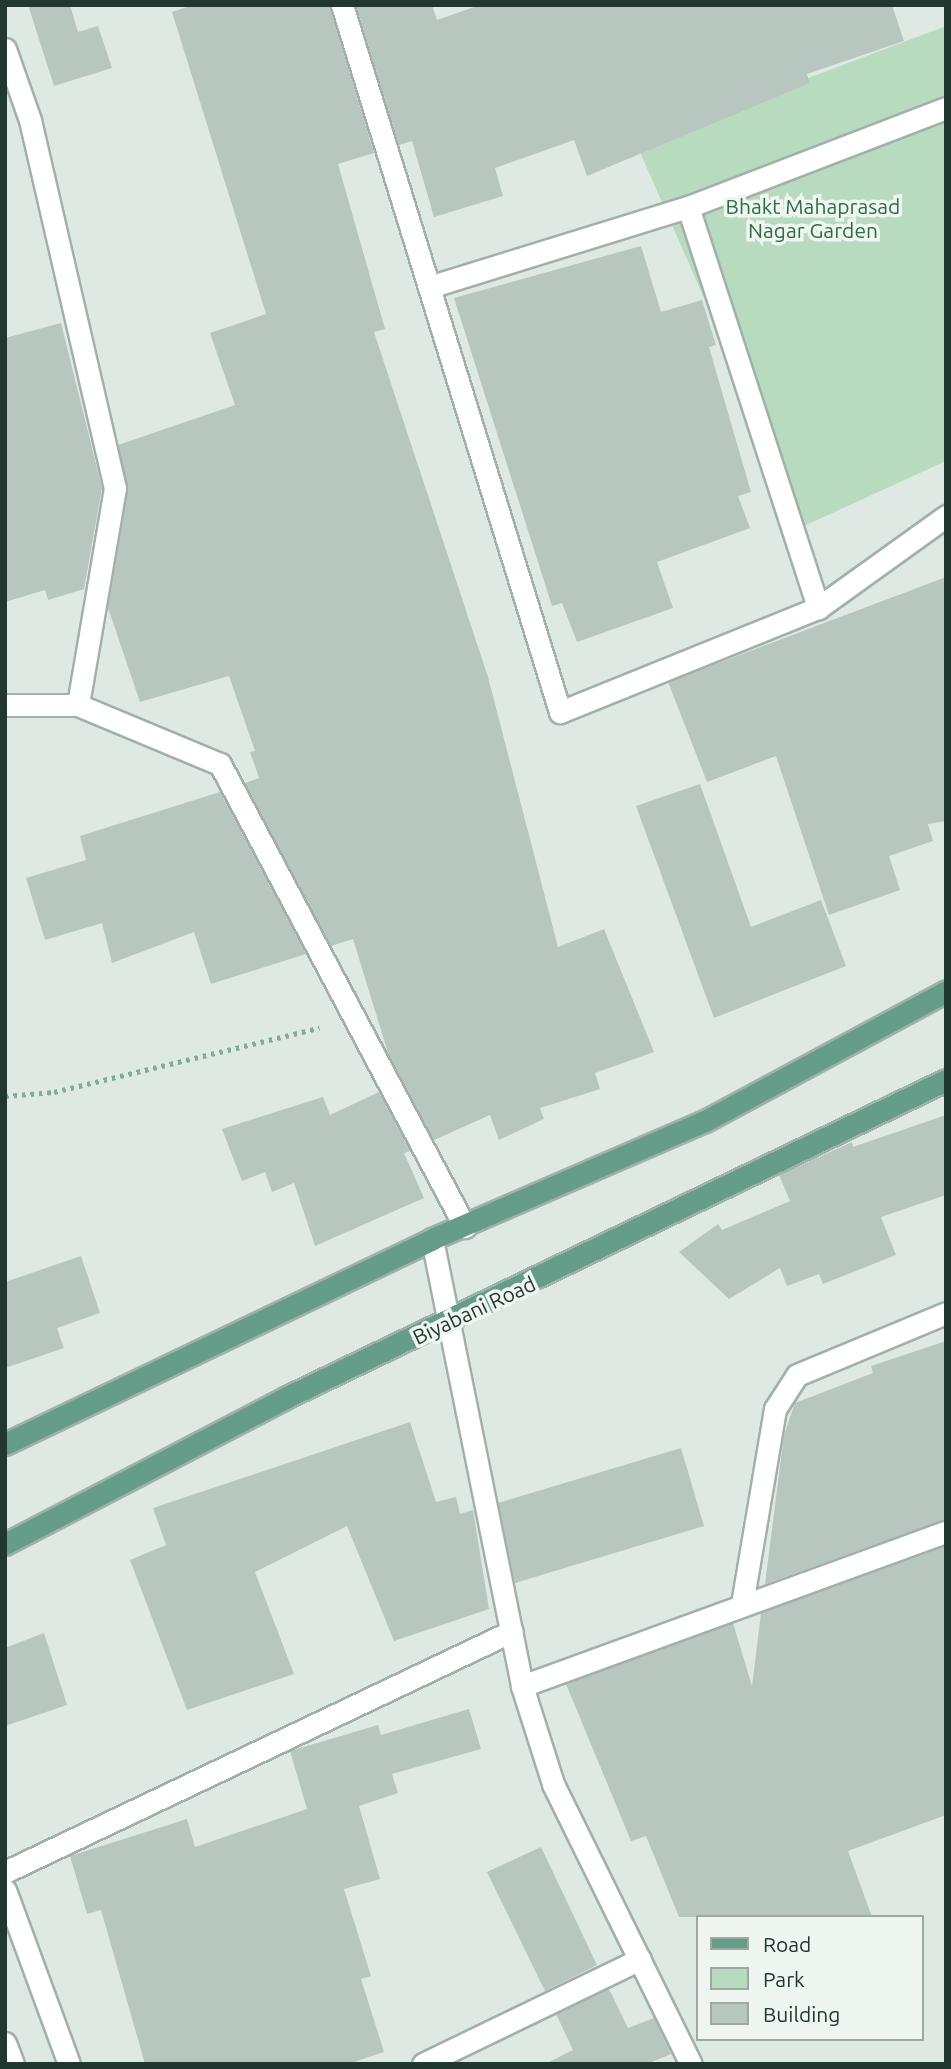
<!DOCTYPE html>
<html>
<head>
<meta charset="utf-8">
<style>
  body { margin:0 }
  #map { position:relative; width:951px; height:2069px; overflow:hidden; background:#dfe9e4; font-family:Ubuntu,sans-serif }
  div>[style] { position:absolute }
  .green>* { inset:0; background:#b8dabf }
  .building>* { inset:0; background:#b7c7bf }
  .path>* { height:4.5px; margin-top:-2.25px; transform-origin:0; background:repeating-linear-gradient(90deg,#81ab9b 0 3.5px,transparent 0 8.5px) }
  .roads { filter:drop-shadow(2px 0 #a2b0aa) drop-shadow(-2px 0 #a2b0aa) drop-shadow(0 2px #a2b0aa) drop-shadow(0 -2px #a2b0aa) }
  .minor>* { height:21px; margin:-10.5px; padding:0 10.5px; transform-origin:10.5px; border-radius:10.5px; background:#fff }
  .major>* { height:21px; margin:-10.5px; padding:0 10.5px; transform-origin:10.5px; border-radius:10.5px; background:#659d8a }
  span { translate:-50% -50%; white-space:nowrap; text-align:center; line-height:1.15; -webkit-text-stroke:7px #eff6f2; paint-order:stroke }
  .park-label { font-size:21px; color:#2d6d41 }
  .street-label { font-size:21px; color:#213830 }
  .frame { position:absolute; inset:0; border:7px solid #213830; pointer-events:none }
  .legend { position:absolute; left:696px; top:1915px; width:228px; height:126px; box-sizing:border-box; background:#eff6f2; border:2px solid #9daaa4; margin:0; padding:9px 12px; list-style:none; font-size:21px; color:#213830 }
  .legend li { display:flex; align-items:center; gap:14px; height:35px }
  .legend b { width:35px; border:2px solid #9daaa4 }
</style>
</head>
<body>
<div id="map">
  <div class="green">
    <div style="clip-path:polygon(946px 26px,946px 461px,804px 526px,636px 143px)"></div>
  </div>
  <div class="building">
    <div style="clip-path:polygon(28px 5px,70px 5px,78px 32px,98px 26px,112px 68px,54px 86px)"></div>
    <div style="clip-path:polygon(193px 5px,329px 5px,374px 153px,338px 164px,385px 329px,374px 332px,488px 677px,558px 947px,604px 929px,654px 1052px,595px 1073px,600px 1089px,540px 1108px,544px 1119px,499px 1140px,490px 1115px,434px 1140px,389px 1056px,353px 939px,331px 946px,245px 783px,259px 778px,250px 752px,255px 751px,229px 676px,140px 702px,108px 608px,128px 490px,118px 445px,235px 405px,210px 333px,266px 314px,172px 12px)"></div>
    <div style="clip-path:polygon(356px 5px,432px 5px,437px 20px,480px 5px,892px 5px,904px 41px,807px 74px,810px 83px,587px 176px,574px 140px,495px 168px,503px 196px,434px 217px,412px 141px,399px 145px)"></div>
    <div style="clip-path:polygon(641px 246px,661px 312px,702px 300px,716px 345px,709px 347px,751px 492px,738px 496px,750px 528px,657px 562px,673px 608px,577px 642px,562px 603px,552px 606px,454px 298px)"></div>
    <div style="clip-path:polygon(61px 323px,102px 488px,84px 589px,48px 600px,45px 590px,5px 602px,5px 338px)"></div>
    <div style="clip-path:polygon(946px 577px,946px 821px,928px 824px,933px 841px,889px 856px,900px 890px,829px 915px,776px 756px,707px 782px,668px 682px)"></div>
    <div style="clip-path:polygon(700px 784px,751px 927px,821px 900px,846px 966px,714px 1018px,636px 806px)"></div>
    <div style="clip-path:polygon(220px 792px,306px 954px,211px 984px,194px 932px,112px 963px,102px 923px,45px 940px,26px 878px,86px 860px,80px 836px)"></div>
    <div style="clip-path:polygon(379px 1092px,410px 1151px,404px 1153px,424px 1198px,315px 1246px,294px 1183px,272px 1192px,265px 1172px,242px 1181px,222px 1129px,323px 1097px,330px 1115px)"></div>
    <div style="clip-path:polygon(946px 1115px,946px 1195px,881px 1217px,896px 1255px,823px 1284px,819px 1274px,787px 1286px,780px 1268px,729px 1299px,679px 1252px,718px 1224px,722px 1230px,790px 1201px,779px 1175px,852px 1142px,853px 1147px)"></div>
    <div style="clip-path:polygon(81px 1256px,100px 1313px,57px 1328px,64px 1348px,5px 1368px,5px 1282px)"></div>
    <div style="clip-path:polygon(946px 1341px,946px 1519px,765px 1584px,784px 1435px,795px 1403px,873px 1373px,871px 1366px)"></div>
    <div style="clip-path:polygon(410px 1422px,436px 1502px,456px 1497px,460px 1514px,473px 1510px,489px 1609px,394px 1641px,347px 1526px,255px 1572px,294px 1674px,187px 1710px,130px 1560px,166px 1545px,153px 1508px)"></div>
    <div style="clip-path:polygon(681px 1448px,704px 1526px,515px 1583px,498px 1503px)"></div>
    <div style="clip-path:polygon(946px 1546px,946px 1815px,848px 1851px,872px 1917px,679px 1917px,646px 1836px,631px 1841px,566px 1684px,733px 1623px,752px 1686px,761px 1613px)"></div>
    <div style="clip-path:polygon(44px 1633px,67px 1705px,5px 1726px,5px 1648px)"></div>
    <div style="clip-path:polygon(469px 1709px,481px 1749px,392px 1774px,398px 1793px,359px 1806px,380px 1879px,344px 1889px,371px 1976px,361px 1979px,384px 2052px,348px 2064px,145px 2064px,101px 1910px,87px 1914px,70px 1856px,187px 1819px,195px 1847px,307px 1809px,290px 1751px,378px 1725px,381px 1735px)"></div>
    <div style="clip-path:polygon(541px 1847px,597px 1965px,545px 1991px,487px 1872px)"></div>
    <div style="clip-path:polygon(609px 1989px,628px 2028px,654px 2018px,671px 2054px,647px 2064px,545px 2064px,573px 2050px,556px 2014px)"></div>
  </div>
  <div class="path">
    <div style="left:5px;top:1096px;width:49px;rotate:-4.7deg"></div>
    <div style="left:54px;top:1092px;width:273px;rotate:-13.6deg"></div>
  </div>
  <div class="roads">
    <div class="minor">
      <div style="left:342px;top:5px;width:740px;rotate:72.86deg"></div>
      <div style="left:560px;top:712px;width:278px;rotate:-22deg"></div>
      <div style="left:818px;top:608px;width:158px;rotate:-35.7deg"></div>
      <div style="left:5px;top:49px;width:75px;rotate:70.6deg"></div>
      <div style="left:30px;top:120px;width:378px;rotate:77deg"></div>
      <div style="left:115px;top:488px;width:220px;rotate:99.7deg"></div>
      <div style="left:688px;top:207px;width:422px;rotate:72deg"></div>
      <div style="left:429px;top:287px;width:271px;rotate:-17.2deg"></div>
      <div style="left:688px;top:207px;width:276px;rotate:-21deg"></div>
      <div style="left:5px;top:705px;width:73px"></div>
      <div style="left:78px;top:705px;width:154px;rotate:22.6deg"></div>
      <div style="left:220px;top:764px;width:524px;rotate:62.11deg"></div>
      <div style="left:432px;top:1239px;width:456px;rotate:78.6deg"></div>
      <div style="left:522px;top:1686px;width:103px;rotate:72.4deg"></div>
      <div style="left:553px;top:1784px;width:312px;rotate:63.8deg"></div>
      <div style="left:742px;top:1604px;width:198px;rotate:-80.4deg"></div>
      <div style="left:775px;top:1409px;width:40px;rotate:-57.1deg"></div>
      <div style="left:797px;top:1375px;width:161px;rotate:-22.6deg"></div>
      <div style="left:522px;top:1686px;width:451px;rotate:-20deg"></div>
      <div style="left:5px;top:1872px;width:561px;rotate:-25.42deg"></div>
      <div style="left:5px;top:1890px;width:185px;rotate:69.8deg"></div>
      <div style="left:5px;top:2043px;width:22px;rotate:69deg"></div>
      <div style="left:423px;top:2064px;width:241px;rotate:-25.8deg"></div>
    </div>
    <div class="major">
      <div style="left:5px;top:1444px;width:474px;rotate:-25.6deg"></div>
      <div style="left:432px;top:1239px;width:297px;rotate:-23.4deg"></div>
      <div style="left:705px;top:1121px;width:274px;rotate:-28.3deg"></div>
      <div style="left:5px;top:1544px;width:318px;rotate:-27.5deg"></div>
      <div style="left:287px;top:1397px;width:731px;rotate:-25.69deg"></div>
    </div>
  </div>
  <div class="park-label">
    <span style="left:813px;top:218px">Bhakt Mahaprasad<br>Nagar Garden</span>
  </div>
  <div class="street-label">
    <span style="left:474px;top:1310px;rotate:-25deg">Biyabani Road</span>
  </div>
  <div class="frame"></div>
  <ul class="legend">
  <li><b style="height:9px;background:#659d8a"></b>Road</li>
  <li><b style="height:19px;background:#b8dabf"></b>Park</li>
  <li><b style="height:19px;background:#b7c7bf"></b>Building</li>
  </ul>
</div>
</body>
</html>
